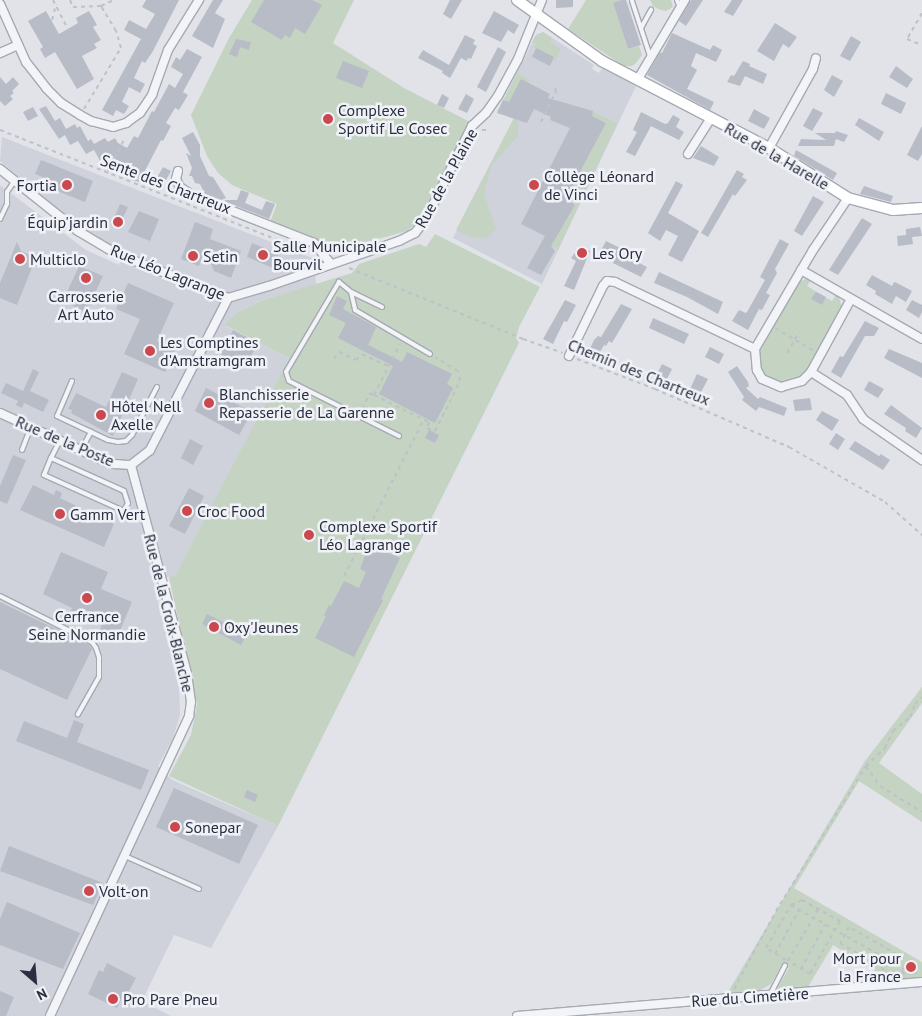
<!DOCTYPE html>
<html>
<head>
<meta charset="utf-8">
<style>
  body { margin:0 }
  #map { position:relative; width:922px; height:1016px; overflow:hidden; background:#e1e3e9; font-family:"PT Sans",sans-serif }
  div>[style] { position:absolute }
  .built>* { inset:0; background:#cfd2db }
  .green>* { inset:0; background:#c4d3c2 }
  .building>* { inset:0; background:#b8bcc6 }
  .path>* { height:2px; margin-top:-1px; transform-origin:0; background:repeating-linear-gradient(90deg,#bec1c7 0 4px,transparent 0 8px) }
  .roads { filter:drop-shadow(1px 0 #a6a9b3) drop-shadow(-1px 0 #a6a9b3) drop-shadow(0 1px #a6a9b3) drop-shadow(0 -1px #a6a9b3) }
  .lane>* { height:4px; margin:-2px; padding:0 2px; transform-origin:2px; border-radius:2px; background:#f3f4f7 }
  .street>* { height:8px; margin:-4px; padding:0 4px; transform-origin:4px; border-radius:4px; background:#f3f4f7 }
  .secondary>* { height:10px; margin:-5px; padding:0 5px; transform-origin:5px; border-radius:5px; background:#fff }
  .dots>* { width:14px; height:14px; translate:-50% -50%; box-sizing:border-box; border:2px solid #f0f2f7; border-radius:50% }
  span { translate:-50% -50%; white-space:nowrap; text-align:center; line-height:1.15; -webkit-text-stroke:5px #f0f2f7; paint-order:stroke }
  .poi-label { font-size:16px; color:#292f40 }
  .left { translate:0 -50%; text-align:left }
  .right { translate:-100% -50%; text-align:right }
  .street-label { font-size:16px; color:#292f40 }
  .north { position:absolute; left:10px; top:956px; width:50px; height:50px; -webkit-text-stroke:4px #f0f2f7; paint-order:stroke; rotate:153deg; font-size:14px; font-weight:700; line-height:20px; text-align:center; color:#292f40 }
  .north::after { content:''; display:block; margin:auto; width:18px; height:22px; background:#292f40; clip-path:polygon(50% 0,100% 100%,50% 72%,0 100%) }
</style>
</head>
<body>
<div id="map">
  <div class="built">
    <div style="clip-path:polygon(543px 32px,594px 65px,592px 69px,599px 73px,602px 68px,636px 86px,542px 284px,453px 238px,514px 119px,497px 112px,536px 35px)"></div>
    <div style="clip-path:polygon(2px 137px,312px 258px,315px 265px,316px 285px,262px 300px,236px 313px,226px 326px,289px 358px,175px 577px,152px 577px,179px 682px,180px 715px,173px 738px,158px 766px,172px 780px,278px 826px,211px 948px,174px 935px,142px 1001px,171px 1016px,0 1016px,0 185px,86px 250px,119px 265px,125px 252px,93px 236px,74px 222px,0 161px)"></div>
  </div>
  <div class="green">
    <div style="clip-path:polygon(252px 0,354px 0,333px 43px,404px 88px,470px 122px,418px 222px,407px 231px,371px 241px,350px 244px,322px 243px,270px 222px,277px 204px,232px 185px,218px 173px,207px 156px,191px 115px,229px 38px)"></div>
    <div style="clip-path:polygon(586px 0,621px 0,613px 3px,628px 49px,639px 46px,642px 55px,636px 63px,632px 66px,624px 66px,568px 29px)"></div>
    <div style="clip-path:polygon(650px 0,671px 0,673px 7px,666px 11px,658px 9px,653px 6px)"></div>
    <div style="clip-path:polygon(543px 32px,552px 38px,550px 42px,561px 49px,555px 62px,534px 47px,536px 43px,532px 42px,536px 35px)"></div>
    <div style="clip-path:polygon(517px 73px,530px 80px,513px 105px,504px 100px)"></div>
    <div style="clip-path:polygon(593px 112px,617px 123px,558px 250px,550px 245px,553px 244px,550px 242px,562px 224px,564px 225px,575px 205px,573px 204px,575px 199px,567px 196px,597px 139px,592px 134px,599px 137px,606px 123px,592px 116px)"></div>
    <div style="clip-path:polygon(514px 118px,518px 120px,518px 136px,492px 165px,485px 189px,485px 196px,496px 229px,487px 238px,470px 237px,456px 230px)"></div>
    <div style="clip-path:polygon(435px 234px,540px 287px,519px 327px,516px 338px,519px 343px,278px 826px,169px 776px,191px 735px,197px 705px,169px 577px,175px 576px,289px 358px,225px 325px,236px 313px,263px 300px,352px 273px,359px 264px,419px 244px,426px 247px)"></div>
    <div style="clip-path:polygon(806px 279px,811px 280px,807px 286px,832px 301px,836px 295px,839px 297px,842px 308px,805px 373px,801px 377px,785px 385px,763px 376px,757px 357px,798px 282px)"></div>
    <div style="clip-path:polygon(922px 687px,922px 703px,879px 763px,922px 794px,922px 822px,859px 781px,794px 888px,922px 962px,922px 978px,892px 981px,833px 945px,808px 987px,776px 990px,789px 968px,782px 964px,771px 984px,759px 991px,733px 994px,728px 992px,865px 761px)"></div>
  </div>
  <div class="building">
    <div style="clip-path:polygon(146px 0,179px 0,153px 51px,145px 63px,142px 61px,134px 78px,145px 84px,140px 93px,129px 87px,122px 102px,129px 106px,124px 114px,116px 110px,113px 116px,102px 110px,141px 39px,124px 30px,129px 20px,146px 29px,155px 14px,142px 7px)"></div>
    <div style="clip-path:polygon(213px 0,223px 0,215px 13px,225px 19px,213px 48px,192px 36px)"></div>
    <div style="clip-path:polygon(264px 0,312px 0,322px 5px,305px 34px,295px 28px,290px 38px,285px 35px,282px 40px,251px 22px)"></div>
    <div style="clip-path:polygon(450px 0,462px 0,451px 19px,443px 14px)"></div>
    <div style="clip-path:polygon(556px 0,573px 0,573px 7px,556px 8px)"></div>
    <div style="clip-path:polygon(621px 0,626px 0,641px 45px,628px 49px,613px 3px)"></div>
    <div style="clip-path:polygon(691px 0,703px 0,686px 26px,679px 21px)"></div>
    <div style="clip-path:polygon(732px 0,743px 0,733px 16px,724px 12px)"></div>
    <div style="clip-path:polygon(46px 11px,59px 34px,78px 23px,76px 18px,89px 11px,97px 25px,93px 27px,101px 40px,94px 44px,97px 48px,82px 56px,94px 79px,77px 89px,55px 52px,45px 58px,40px 49px,43px 47px,28px 21px)"></div>
    <div style="clip-path:polygon(494px 11px,519px 25px,514px 34px,508px 30px,501px 42px,482px 33px)"></div>
    <div style="clip-path:polygon(775px 23px,797px 37px,789px 48px,783px 44px,774px 61px,757px 51px)"></div>
    <div style="clip-path:polygon(672px 33px,710px 50px,713px 45px,722px 50px,716px 62px,696px 53px,691px 66px,697px 70px,687px 89px,714px 102px,710px 110px,647px 75px,660px 52px,662px 53px)"></div>
    <div style="clip-path:polygon(465px 35px,475px 40px,473px 44px,477px 46px,471px 59px,468px 58px,467px 61px,461px 58px,450px 78px,442px 73px,443px 71px,418px 58px,423px 50px,449px 65px)"></div>
    <div style="clip-path:polygon(851px 36px,861px 42px,850px 61px,840px 56px)"></div>
    <div style="clip-path:polygon(236px 39px,251px 42px,249px 50px,240px 47px,237px 57px,229px 54px)"></div>
    <div style="clip-path:polygon(498px 47px,506px 52px,486px 92px,477px 87px)"></div>
    <div style="clip-path:polygon(536px 48px,554px 57px,550px 66px,532px 57px)"></div>
    <div style="clip-path:polygon(187px 49px,202px 57px,183px 92px,188px 95px,179px 110px,175px 108px,166px 123px,171px 126px,163px 141px,161px 140px,139px 182px,130px 179px,133px 172px,125px 168px,126px 165px,113px 158px,108px 168px,103px 166px,94px 150px,86px 154px,78px 141px,70px 145px,65px 135px,59px 139px,39px 109px,46px 106px,55px 121px,60px 118px,66px 129px,75px 124px,77px 128px,80px 126px,88px 141px,91px 139px,94px 144px,105px 138px,108px 142px,115px 138px,118px 143px,127px 148px,134px 136px,138px 138px,152px 111px,154px 112px,169px 84px,175px 88px,183px 74px,171px 67px,176px 57px,180px 60px)"></div>
    <div style="clip-path:polygon(343px 61px,369px 71px,362px 88px,336px 78px)"></div>
    <div style="clip-path:polygon(743px 61px,750px 64px,749px 66px,767px 74px,763px 84px,745px 76px,740px 86px,727px 82px,731px 75px,734px 76px)"></div>
    <div style="clip-path:polygon(896px 66px,913px 79px,907px 88px,889px 77px)"></div>
    <div style="clip-path:polygon(832px 75px,843px 81px,834px 97px,824px 90px)"></div>
    <div style="clip-path:polygon(0 77px,6px 84px,13px 77px,19px 84px,12px 91px,14px 93px,10px 96px,13px 99px,5px 106px,0 101px)"></div>
    <div style="clip-path:polygon(521px 79px,550px 94px,548px 98px,593px 111px,592px 116px,606px 123px,567px 196px,575px 199px,573px 204px,575px 205px,551px 246px,555px 251px,541px 275px,527px 268px,545px 236px,521px 224px,570px 128px,550px 120px,551px 117px,534px 109px,527px 123px,497px 113px,503px 100px,509px 102px)"></div>
    <div style="clip-path:polygon(886px 93px,906px 103px,901px 114px,881px 104px)"></div>
    <div style="clip-path:polygon(442px 94px,449px 98px,444px 108px,437px 105px)"></div>
    <div style="clip-path:polygon(466px 94px,474px 99px,467px 113px,458px 109px)"></div>
    <div style="clip-path:polygon(33px 107px,38px 116px,28px 121px,23px 112px)"></div>
    <div style="clip-path:polygon(813px 108px,823px 113px,812px 131px,803px 126px)"></div>
    <div style="clip-path:polygon(754px 109px,770px 118px,764px 129px,748px 121px)"></div>
    <div style="clip-path:polygon(641px 112px,665px 124px,668px 123px,673px 115px,680px 119px,676px 127px,684px 132px,679px 140px,651px 126px,635px 156px,626px 152px,637px 132px,633px 130px)"></div>
    <div style="clip-path:polygon(859px 118px,884px 132px,879px 141px,855px 125px)"></div>
    <div style="clip-path:polygon(922px 126px,922px 154px,918px 161px,907px 155px)"></div>
    <div style="clip-path:polygon(836px 131px,848px 135px,844px 142px,836px 139px,834px 146px,798px 146px,801px 139px,826px 140px,815px 133px,835px 133px)"></div>
    <div style="clip-path:polygon(193px 132px,200px 145px,200px 156px,209px 176px,213px 177px,226px 198px,221px 200px,205px 194px,200px 184px,195px 183px,192px 176px,189px 176px,192px 168px,186px 153px,191px 156px,182px 138px)"></div>
    <div style="clip-path:polygon(701px 146px,719px 157px,714px 166px,693px 158px)"></div>
    <div style="clip-path:polygon(796px 150px,837px 173px,833px 180px,794px 156px)"></div>
    <div style="clip-path:polygon(41px 160px,93px 181px,85px 202px,52px 189px,55px 182px,35px 174px)"></div>
    <div style="clip-path:polygon(163px 167px,171px 171px,162px 187px,154px 183px)"></div>
    <div style="clip-path:polygon(737px 170px,744px 174px,742px 177px,747px 180px,735px 196px,733px 194px,708px 237px,701px 233px)"></div>
    <div style="clip-path:polygon(676px 181px,683px 185px,668px 213px,699px 231px,682px 262px,668px 255px,678px 236px,666px 230px,660px 241px,648px 233px)"></div>
    <div style="clip-path:polygon(864px 186px,893px 196px,891px 202px,860px 194px)"></div>
    <div style="clip-path:polygon(241px 190px,249px 193px,245px 203px,262px 210px,266px 201px,275px 204px,269px 219px,226px 202px,225px 200px,237px 200px)"></div>
    <div style="clip-path:polygon(813px 196px,824px 202px,802px 236px,794px 231px)"></div>
    <div style="clip-path:polygon(120px 204px,128px 207px,118px 228px,111px 225px)"></div>
    <div style="clip-path:polygon(139px 211px,159px 219px,150px 241px,128px 232px)"></div>
    <div style="clip-path:polygon(862px 218px,872px 224px,838px 275px,829px 270px)"></div>
    <div style="clip-path:polygon(195px 222px,213px 229px,210px 239px,241px 251px,231px 278px,214px 271px,205px 250px,199px 266px,181px 259px)"></div>
    <div style="clip-path:polygon(920px 227px,922px 236px,912px 237px,913px 244px,898px 246px,897px 236px,906px 235px,906px 229px)"></div>
    <div style="clip-path:polygon(780px 239px,789px 244px,775px 269px,777px 273px,766px 293px,770px 295px,762px 310px,759px 309px,748px 330px,732px 321px,739px 310px,746px 313px,747px 312px,765px 280px,760px 277px)"></div>
    <div style="clip-path:polygon(606px 241px,624px 250px,622px 254px,647px 267px,641px 277px,613px 263px,615px 259px,600px 252px)"></div>
    <div style="clip-path:polygon(17px 242px,21px 251px,32px 256px,29px 264px,33px 265px,17px 305px,0 298px,0 283px)"></div>
    <div style="clip-path:polygon(252px 243px,279px 254px,273px 268px,247px 257px)"></div>
    <div style="clip-path:polygon(580px 246px,590px 251px,574px 290px,564px 286px,576px 261px,571px 258px)"></div>
    <div style="clip-path:polygon(79px 266px,103px 276px,86px 312px,63px 301px)"></div>
    <div style="clip-path:polygon(659px 272px,723px 302px,718px 314px,687px 297px,654px 283px)"></div>
    <div style="clip-path:polygon(872px 275px,892px 286px,894px 282px,897px 283px,912px 291px,906px 302px,896px 296px,892px 304px,875px 294px,876px 291px,866px 285px)"></div>
    <div style="clip-path:polygon(128px 283px,174px 303px,157px 341px,175px 349px,165px 372px,124px 354px,140px 319px,116px 309px)"></div>
    <div style="clip-path:polygon(816px 292px,826px 297px,822px 305px,811px 299px)"></div>
    <div style="clip-path:polygon(337px 296px,347px 301px,343px 309px,376px 327px,368px 345px,402px 362px,407px 352px,452px 374px,447px 384px,453px 388px,435px 423px,379px 394px,393px 366px,338px 338px,346px 323px,329px 315px)"></div>
    <div style="clip-path:polygon(565px 300px,576px 305px,567px 322px,564px 321px,553px 344px,543px 339px)"></div>
    <div style="clip-path:polygon(912px 300px,922px 305px,922px 312px,919px 318px,906px 310px)"></div>
    <div style="clip-path:polygon(621px 304px,632px 309px,612px 343px,609px 341px,606px 346px,604px 345px,596px 359px,587px 355px,594px 340px,598px 336px,601px 337px)"></div>
    <div style="clip-path:polygon(653px 318px,689px 334px,684px 344px,649px 328px)"></div>
    <div style="clip-path:polygon(865px 321px,879px 328px,874px 336px,865px 336px,841px 378px,831px 372px,840px 356px,843px 357px)"></div>
    <div style="clip-path:polygon(233px 330px,258px 343px,245px 367px,221px 355px)"></div>
    <div style="clip-path:polygon(710px 347px,724px 354px,719px 364px,705px 357px)"></div>
    <div style="clip-path:polygon(889px 349px,922px 363px,922px 378px,884px 358px)"></div>
    <div style="clip-path:polygon(662px 364px,672px 369px,665px 383px,655px 378px)"></div>
    <div style="clip-path:polygon(737px 366px,748px 382px,749px 386px,746px 388px,758px 399px,760px 397px,787px 408px,784px 416px,759px 407px,756px 411px,742px 400px,744px 397px,728px 372px)"></div>
    <div style="clip-path:polygon(33px 369px,39px 372px,30px 391px,49px 400px,43px 412px,24px 403px,22px 408px,16px 405px,18px 401px,1px 393px,6px 383px,23px 391px)"></div>
    <div style="clip-path:polygon(122px 372px,138px 379px,113px 436px,71px 413px,72px 410px,68px 409px,76px 393px,106px 407px)"></div>
    <div style="clip-path:polygon(697px 374px,708px 379px,699px 396px,689px 391px)"></div>
    <div style="clip-path:polygon(869px 381px,884px 389px,878px 398px,864px 390px)"></div>
    <div style="clip-path:polygon(206px 388px,252px 412px,239px 435px,195px 411px)"></div>
    <div style="clip-path:polygon(810px 398px,812px 410px,795px 411px,793px 400px)"></div>
    <div style="clip-path:polygon(891px 405px,922px 428px,916px 438px,905px 431px,906px 428px,884px 414px)"></div>
    <div style="clip-path:polygon(822px 411px,839px 420px,832px 431px,816px 420px)"></div>
    <div style="clip-path:polygon(429px 430px,439px 435px,435px 443px,425px 438px)"></div>
    <div style="clip-path:polygon(836px 433px,845px 439px,838px 450px,829px 444px)"></div>
    <div style="clip-path:polygon(190px 439px,203px 446px,193px 465px,181px 458px)"></div>
    <div style="clip-path:polygon(855px 441px,879px 456px,881px 454px,890px 460px,883px 470px,849px 449px)"></div>
    <div style="clip-path:polygon(13px 455px,26px 460px,7px 504px,0 501px,0 486px)"></div>
    <div style="clip-path:polygon(33px 485px,54px 495px,56px 490px,62px 493px,60px 498px,114px 524px,104px 547px,20px 510px)"></div>
    <div style="clip-path:polygon(189px 488px,204px 496px,185px 534px,169px 526px)"></div>
    <div style="clip-path:polygon(369px 545px,400px 558px,381px 599px,383px 600px,354px 657px,315px 638px,326px 616px,324px 615px,329px 605px,331px 606px,344px 581px,359px 588px,366px 572px,360px 569px)"></div>
    <div style="clip-path:polygon(61px 552px,108px 572px,101px 589px,132px 602px,117px 638px,100px 630px,103px 621px,80px 611px,78px 616px,70px 612px,72px 608px,43px 594px)"></div>
    <div style="clip-path:polygon(0 602px,89px 645px,92px 649px,67px 700px,0 669px)"></div>
    <div style="clip-path:polygon(207px 614px,247px 634px,241px 645px,202px 624px)"></div>
    <div style="clip-path:polygon(74px 720px,84px 724px,77px 742px,149px 770px,141px 790px,16px 741px,24px 721px,67px 738px)"></div>
    <div style="clip-path:polygon(174px 788px,258px 825px,239px 864px,156px 827px)"></div>
    <div style="clip-path:polygon(247px 790px,258px 795px,255px 802px,244px 797px)"></div>
    <div style="clip-path:polygon(9px 846px,103px 883px,93px 905px,0 871px)"></div>
    <div style="clip-path:polygon(7px 902px,80px 933px,63px 969px,0 945px,0 919px)"></div>
    <div style="clip-path:polygon(107px 963px,136px 978px,128px 993px,125px 992px,117px 1008px,88px 994px,99px 970px,103px 972px)"></div>
    <div style="clip-path:polygon(0 991px,14px 997px,6px 1016px,0 1016px)"></div>
  </div>
  <div class="path">
    <div style="left:53px;top:0;width:33px;rotate:63deg"></div>
    <div style="left:70px;top:0;width:8px;rotate:67deg"></div>
    <div style="left:73px;top:7px;width:28px;rotate:-2deg"></div>
    <div style="left:101px;top:6px;width:14px;rotate:-25deg"></div>
    <div style="left:922px;top:13px;width:30px;rotate:120deg"></div>
    <div style="left:907px;top:39px;width:16px;rotate:22deg"></div>
    <div style="left:52px;top:20px;width:16px;rotate:-75deg"></div>
    <div style="left:84px;top:109px;width:71px;rotate:-58.8deg"></div>
    <div style="left:121px;top:48px;width:18px;rotate:-106deg"></div>
    <div style="left:116px;top:31px;width:29px;rotate:-121deg"></div>
    <div style="left:541px;top:122px;width:34px;rotate:-64deg"></div>
    <div style="left:556px;top:91px;width:3px;rotate:-108deg"></div>
    <div style="left:0;top:130px;width:334px;rotate:21.6deg"></div>
    <div style="left:482px;top:130px;width:5px"></div>
    <div style="left:107px;top:173px;width:38px;rotate:-63deg"></div>
    <div style="left:349px;top:268px;width:188px;rotate:22.2deg"></div>
    <div style="left:523px;top:339px;width:42px;rotate:19.3deg"></div>
    <div style="left:775px;top:328px;width:45px;rotate:30.5deg"></div>
    <div style="left:787px;top:353px;width:24px;rotate:-60deg"></div>
    <div style="left:334px;top:359px;width:9px;rotate:-54deg"></div>
    <div style="left:339px;top:352px;width:19px;rotate:25deg"></div>
    <div style="left:356px;top:360px;width:8px;rotate:-45deg"></div>
    <div style="left:362px;top:354px;width:29px;rotate:25deg"></div>
    <div style="left:577px;top:359px;width:84px;rotate:21deg"></div>
    <div style="left:655px;top:389px;width:146px;rotate:23.4deg"></div>
    <div style="left:789px;top:447px;width:111px;rotate:29.8deg"></div>
    <div style="left:885px;top:502px;width:50px;rotate:41.7deg"></div>
    <div style="left:374px;top:395px;width:61px;rotate:26.1deg"></div>
    <div style="left:429px;top:422px;width:6px;rotate:108deg"></div>
    <div style="left:427px;top:428px;width:9px;rotate:21deg"></div>
    <div style="left:435px;top:431px;width:56px;rotate:-63.4deg"></div>
    <div style="left:460px;top:381px;width:10px;rotate:-101deg"></div>
    <div style="left:458px;top:371px;width:26px;rotate:-149deg"></div>
    <div style="left:362px;top:409px;width:18px;rotate:-63deg"></div>
    <div style="left:370px;top:393px;width:4px;rotate:27deg"></div>
    <div style="left:374px;top:395px;width:57px;rotate:-63deg"></div>
    <div style="left:344px;top:576px;width:176px;rotate:-63deg"></div>
    <div style="left:866px;top:766px;width:24px;rotate:55deg"></div>
    <div style="left:880px;top:786px;width:49px;rotate:31.8deg"></div>
    <div style="left:791px;top:905px;width:12px;rotate:-24deg"></div>
    <div style="left:802px;top:900px;width:43px;rotate:28.9deg"></div>
    <div style="left:840px;top:921px;width:61px;rotate:119.5deg"></div>
    <div style="left:810px;top:974px;width:21px;rotate:-149deg"></div>
    <div style="left:775px;top:954px;width:50px;rotate:-61.4deg"></div>
    <div style="left:786px;top:960px;width:23px;rotate:-149deg"></div>
    <div style="left:766px;top:948px;width:50px;rotate:-59.8deg"></div>
    <div style="left:791px;top:905px;width:140px;rotate:29.5deg"></div>
    <div style="left:788px;top:961px;width:60px;rotate:-60deg"></div>
    <div style="left:801px;top:969px;width:50px;rotate:-61.4deg"></div>
    <div style="left:901px;top:974px;width:15px;rotate:-58deg"></div>
    <div style="left:912px;top:974px;width:1px;rotate:-45deg"></div>
    <div style="left:913px;top:973px;width:9px;rotate:-54deg"></div>
    <div style="left:918px;top:966px;width:79px;rotate:-150.5deg"></div>
    <div style="left:849px;top:927px;width:18px;rotate:119deg"></div>
    <div style="left:840px;top:943px;width:62px;rotate:31.1deg"></div>
    <div style="left:893px;top:975px;width:20px;rotate:-6deg"></div>
    <div style="left:913px;top:973px;width:7px"></div>
    <div style="left:734px;top:989px;width:89px;rotate:-61.7deg"></div>
    <div style="left:776px;top:911px;width:171px;rotate:-58.2deg"></div>
    <div style="left:866px;top:766px;width:26px;rotate:-43deg"></div>
    <div style="left:885px;top:748px;width:19px;rotate:-65deg"></div>
    <div style="left:893px;top:731px;width:22px;rotate:-39deg"></div>
    <div style="left:910px;top:717px;width:14px;rotate:-69deg"></div>
    <div style="left:915px;top:704px;width:10px;rotate:-45deg"></div>
  </div>
  <div class="roads">
    <div class="lane">
      <div style="left:677px;top:0;width:9px;rotate:69deg"></div>
      <div style="left:632px;top:1px;width:58px;rotate:71.9deg"></div>
      <div style="left:641px;top:28px;width:21px;rotate:-61deg"></div>
      <div style="left:0;top:219px;width:17px;rotate:-65deg"></div>
      <div style="left:7px;top:204px;width:12px;rotate:-90deg"></div>
      <div style="left:7px;top:192px;width:14px;rotate:-56deg"></div>
      <div style="left:351px;top:292px;width:18px;rotate:77deg"></div>
      <div style="left:355px;top:310px;width:87px;rotate:30.4deg"></div>
      <div style="left:382px;top:307px;width:34px;rotate:-154deg"></div>
      <div style="left:351px;top:292px;width:16px;rotate:-140deg"></div>
      <div style="left:339px;top:282px;width:104px;rotate:120.5deg"></div>
      <div style="left:286px;top:372px;width:9px;rotate:72deg"></div>
      <div style="left:289px;top:381px;width:123px;rotate:26.6deg"></div>
      <div style="left:72px;top:381px;width:38px;rotate:113deg"></div>
      <div style="left:57px;top:416px;width:56px;rotate:25.2deg"></div>
      <div style="left:108px;top:440px;width:10px;rotate:11deg"></div>
      <div style="left:118px;top:442px;width:8px;rotate:-7deg"></div>
      <div style="left:126px;top:441px;width:8px;rotate:-45deg"></div>
      <div style="left:132px;top:435px;width:54px;rotate:-62.5deg"></div>
      <div style="left:22px;top:450px;width:25px;rotate:-69deg"></div>
      <div style="left:81px;top:450px;width:21px;rotate:-61deg"></div>
      <div style="left:51px;top:458px;width:80px;rotate:24.3deg"></div>
      <div style="left:124px;top:491px;width:13px;rotate:72deg"></div>
      <div style="left:128px;top:503px;width:9px;rotate:117deg"></div>
      <div style="left:124px;top:511px;width:88px;rotate:-155.8deg"></div>
      <div style="left:44px;top:475px;width:18px;rotate:-68deg"></div>
      <div style="left:51px;top:458px;width:20px;rotate:-63deg"></div>
      <div style="left:0;top:596px;width:103px;rotate:26.6deg"></div>
      <div style="left:92px;top:642px;width:7px;rotate:56deg"></div>
      <div style="left:96px;top:648px;width:9px;rotate:72deg"></div>
      <div style="left:99px;top:657px;width:20px;rotate:90deg"></div>
      <div style="left:99px;top:677px;width:43px;rotate:119.6deg"></div>
      <div style="left:125px;top:856px;width:81px;rotate:24deg"></div>
      <div style="left:770px;top:995px;width:33px;rotate:-63deg"></div>
    </div>
    <div class="street">
      <div style="left:0;top:4px;width:64px;rotate:65.9deg"></div>
      <div style="left:26px;top:62px;width:34px;rotate:52deg"></div>
      <div style="left:47px;top:89px;width:20px;rotate:45deg"></div>
      <div style="left:61px;top:103px;width:22px;rotate:32deg"></div>
      <div style="left:80px;top:115px;width:13px;rotate:29deg"></div>
      <div style="left:91px;top:121px;width:23px;rotate:15deg"></div>
      <div style="left:113px;top:127px;width:14px;rotate:-17deg"></div>
      <div style="left:126px;top:123px;width:17px;rotate:-36deg"></div>
      <div style="left:140px;top:113px;width:22px;rotate:-56deg"></div>
      <div style="left:152px;top:95px;width:48px;rotate:-70.4deg"></div>
      <div style="left:168px;top:50px;width:59px;rotate:-58.2deg"></div>
      <div style="left:0;top:53px;width:20px;rotate:-24deg"></div>
      <div style="left:638px;top:79px;width:92px;rotate:-59.3deg"></div>
      <div style="left:769px;top:148px;width:90px;rotate:-60.9deg"></div>
      <div style="left:813px;top:69px;width:11px;rotate:-75deg"></div>
      <div style="left:688px;top:154px;width:43px;rotate:-57.4deg"></div>
      <div style="left:0;top:169px;width:100px;rotate:38.5deg"></div>
      <div style="left:78px;top:231px;width:43px;rotate:30.7deg"></div>
      <div style="left:115px;top:253px;width:122px;rotate:21.7deg"></div>
      <div style="left:228px;top:298px;width:43px;rotate:-16.3deg"></div>
      <div style="left:269px;top:286px;width:138px;rotate:-19.1deg"></div>
      <div style="left:399px;top:241px;width:18px;rotate:-27deg"></div>
      <div style="left:415px;top:233px;width:18px;rotate:-52deg"></div>
      <div style="left:426px;top:219px;width:104px;rotate:-63.7deg"></div>
      <div style="left:472px;top:126px;width:19px;rotate:-43deg"></div>
      <div style="left:486px;top:113px;width:21px;rotate:-55deg"></div>
      <div style="left:498px;top:96px;width:42px;rotate:-61.6deg"></div>
      <div style="left:518px;top:59px;width:64px;rotate:-67.9deg"></div>
      <div style="left:178px;top:171px;width:8px;rotate:104deg"></div>
      <div style="left:176px;top:179px;width:9px;rotate:63deg"></div>
      <div style="left:180px;top:187px;width:14px;rotate:34deg"></div>
      <div style="left:192px;top:195px;width:131px;rotate:21.5deg"></div>
      <div style="left:314px;top:243px;width:27px;rotate:51deg"></div>
      <div style="left:848px;top:198px;width:63px;rotate:123.9deg"></div>
      <div style="left:813px;top:250px;width:115px;rotate:120.4deg"></div>
      <div style="left:755px;top:349px;width:21px;rotate:85deg"></div>
      <div style="left:757px;top:370px;width:10px;rotate:61deg"></div>
      <div style="left:762px;top:379px;width:21px;rotate:23deg"></div>
      <div style="left:781px;top:387px;width:22px;rotate:-16deg"></div>
      <div style="left:802px;top:381px;width:13px;rotate:-45deg"></div>
      <div style="left:811px;top:372px;width:83px;rotate:-61.3deg"></div>
      <div style="left:801px;top:270px;width:139px;rotate:29.7deg"></div>
      <div style="left:569px;top:356px;width:78px;rotate:-64.1deg"></div>
      <div style="left:603px;top:286px;width:6px;rotate:-51deg"></div>
      <div style="left:607px;top:281px;width:8px;rotate:7deg"></div>
      <div style="left:615px;top:282px;width:155px;rotate:25.6deg"></div>
      <div style="left:811px;top:372px;width:43px;rotate:32.6deg"></div>
      <div style="left:847px;top:395px;width:29px;rotate:56deg"></div>
      <div style="left:863px;top:419px;width:72px;rotate:34.8deg"></div>
      <div style="left:0;top:413px;width:112px;rotate:24.7deg"></div>
      <div style="left:102px;top:460px;width:14px;rotate:17deg"></div>
      <div style="left:115px;top:464px;width:16px;rotate:4deg"></div>
      <div style="left:50px;top:1016px;width:331px;rotate:-65.1deg"></div>
      <div style="left:189px;top:716px;width:14px;rotate:-82deg"></div>
      <div style="left:191px;top:702px;width:29px;rotate:-98deg"></div>
      <div style="left:187px;top:673px;width:215px;rotate:-105.1deg"></div>
      <div style="left:131px;top:465px;width:24px;rotate:-38deg"></div>
      <div style="left:150px;top:450px;width:171px;rotate:-62.8deg"></div>
      <div style="left:517px;top:1016px;width:406px;rotate:-4.8deg"></div>
    </div>
    <div class="secondary">
      <div style="left:517px;top:0;width:105px;rotate:35.7deg"></div>
      <div style="left:602px;top:61px;width:188px;rotate:27.5deg"></div>
      <div style="left:769px;top:148px;width:93px;rotate:32.3deg"></div>
      <div style="left:848px;top:198px;width:47px;rotate:14.9deg"></div>
      <div style="left:893px;top:210px;width:29px;rotate:-4deg"></div>
    </div>
  </div>
  <div class="dots">
    <div style="left:328px;top:119px;background:#cb494e"></div>
    <div style="left:67px;top:185px;background:#cb494e"></div>
    <div style="left:534px;top:185px;background:#cb494e"></div>
    <div style="left:118px;top:222px;background:#cb494e"></div>
    <div style="left:582px;top:253px;background:#cb494e"></div>
    <div style="left:263px;top:255px;background:#cb494e"></div>
    <div style="left:193px;top:256px;background:#cb494e"></div>
    <div style="left:20px;top:259px;background:#cb494e"></div>
    <div style="left:86px;top:278px;background:#cb494e"></div>
    <div style="left:150px;top:351px;background:#cb494e"></div>
    <div style="left:209px;top:403px;background:#cb494e"></div>
    <div style="left:101px;top:415px;background:#cb494e"></div>
    <div style="left:187px;top:511px;background:#cb494e"></div>
    <div style="left:60px;top:514px;background:#cb494e"></div>
    <div style="left:309px;top:535px;background:#cb494e"></div>
    <div style="left:87px;top:598px;background:#cb494e"></div>
    <div style="left:214px;top:627px;background:#cb494e"></div>
    <div style="left:175px;top:827px;background:#cb494e"></div>
    <div style="left:89px;top:891px;background:#cb494e"></div>
    <div style="left:911px;top:967px;background:#cb494e"></div>
    <div style="left:113px;top:999px;background:#cb494e"></div>
  </div>
  <div class="poi-label">
    <span class="left" style="left:338px;top:119px">Complexe<br>Sportif Le Cosec</span>
    <span class="left" style="left:544px;top:185px">Collège Léonard<br>de Vinci</span>
    <span class="right" style="left:57px;top:185px">Fortia</span>
    <span class="right" style="left:108px;top:222px">Équip'jardin</span>
    <span class="left" style="left:273px;top:255px">Salle Municipale<br>Bourvil</span>
    <span class="left" style="left:592px;top:253px">Les Ory</span>
    <span class="left" style="left:203px;top:256px">Setin</span>
    <span class="left" style="left:30px;top:259px">Multiclo</span>
    <span style="left:86px;top:305px">Carrosserie<br>Art Auto</span>
    <span class="left" style="left:160px;top:351px">Les Comptines<br>d'Amstramgram</span>
    <span class="left" style="left:219px;top:403px">Blanchisserie<br>Repasserie de La Garenne</span>
    <span class="left" style="left:111px;top:415px">Hôtel Nell<br>Axelle</span>
    <span class="left" style="left:197px;top:511px">Croc Food</span>
    <span class="left" style="left:70px;top:514px">Gamm Vert</span>
    <span class="left" style="left:319px;top:535px">Complexe Sportif<br>Léo Lagrange</span>
    <span style="left:87px;top:625px">Cerfrance<br>Seine Normandie</span>
    <span class="left" style="left:224px;top:627px">Oxy'Jeunes</span>
    <span class="left" style="left:185px;top:827px">Sonepar</span>
    <span class="left" style="left:99px;top:891px">Volt-on</span>
    <span class="right" style="left:901px;top:967px">Mort pour<br>la France</span>
    <span class="left" style="left:123px;top:999px">Pro Pare Pneu</span>
  </div>
  <div class="street-label">
    <span style="left:777px;top:156px;rotate:30deg">Rue de la Harelle</span>
    <span style="left:446px;top:178px;rotate:-61deg">Rue de la Plaine</span>
    <span style="left:166px;top:184px;rotate:21deg">Sente des Chartreux</span>
    <span style="left:168px;top:272px;rotate:22deg">Rue Léo Lagrange</span>
    <span style="left:639px;top:372px;rotate:22deg">Chemin des Chartreux</span>
    <span style="left:65px;top:441px;rotate:23deg">Rue de la Poste</span>
    <span style="left:169px;top:613px;rotate:76deg">Rue de la Croix Blanche</span>
    <span style="left:750px;top:997px;rotate:-4deg">Rue du Cimetière</span>
  </div>
  <div class="north">N</div>
</div>
</body>
</html>
